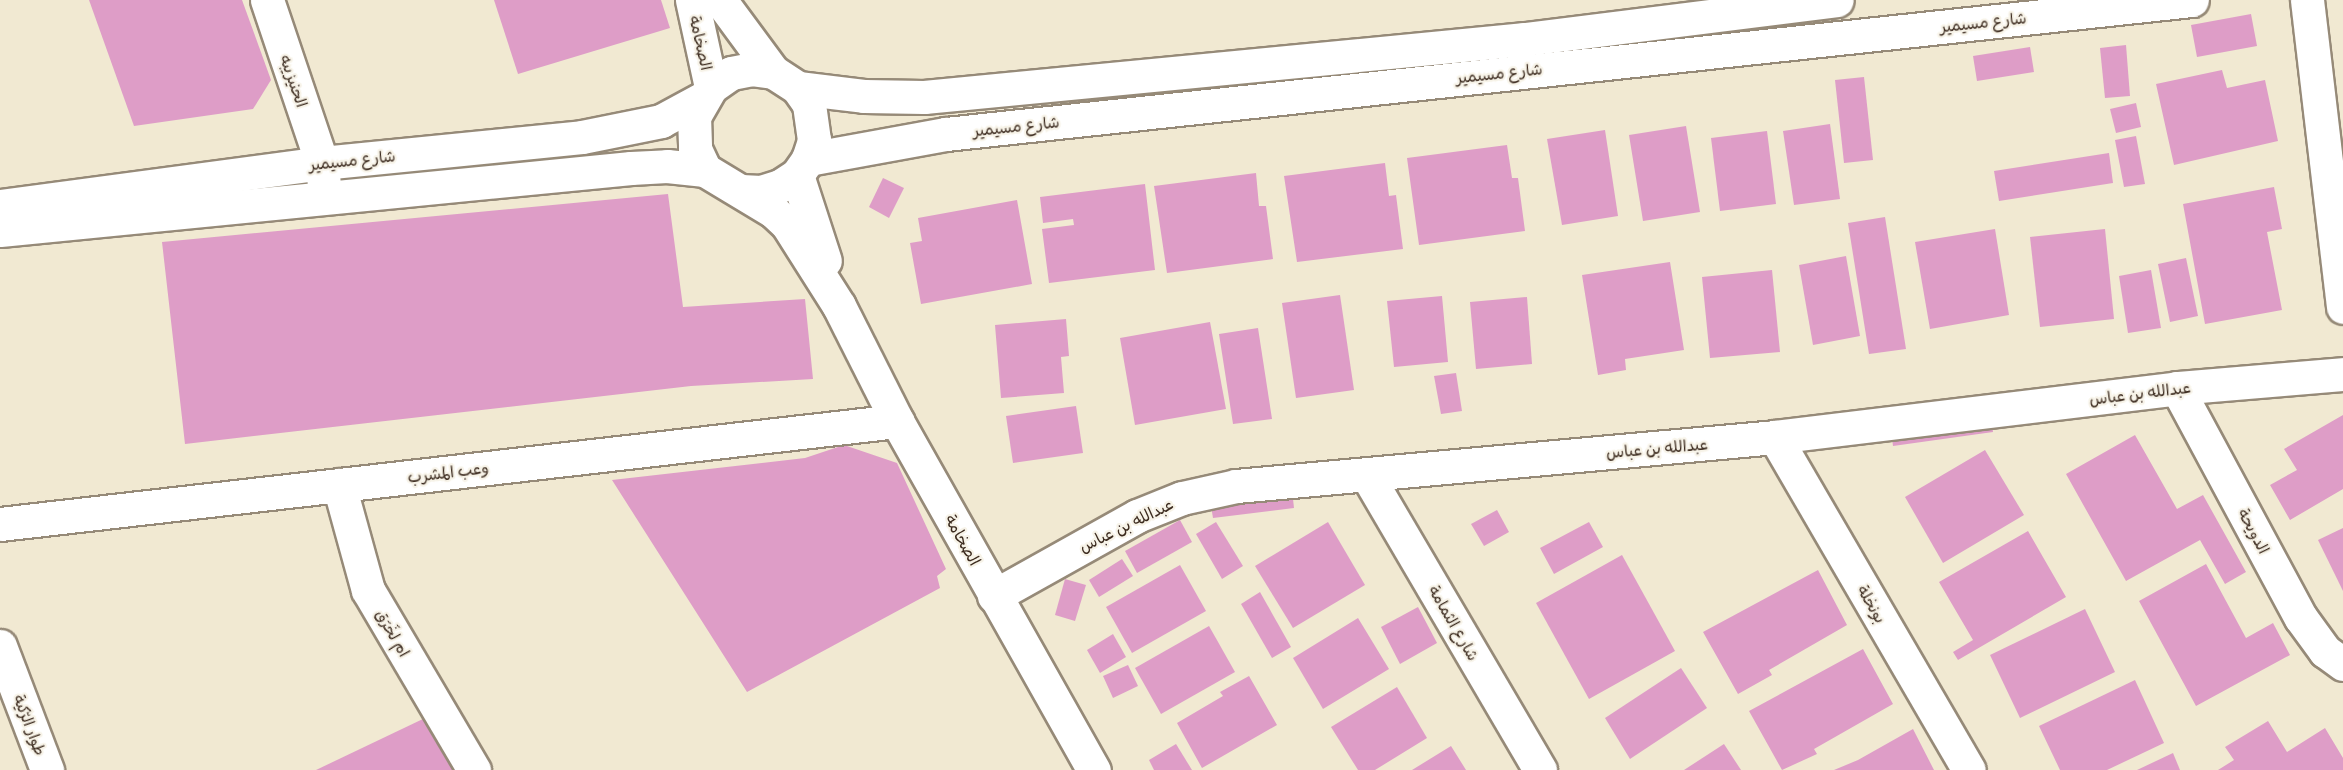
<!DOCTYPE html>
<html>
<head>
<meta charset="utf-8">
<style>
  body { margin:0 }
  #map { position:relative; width:2343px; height:770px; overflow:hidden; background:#f1e9d2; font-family:Delius,"Playpen Sans Arabic",sans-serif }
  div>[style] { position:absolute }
  .building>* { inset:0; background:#de9dc7 }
  .roads { filter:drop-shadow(2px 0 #968a78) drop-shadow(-2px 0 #968a78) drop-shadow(0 2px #968a78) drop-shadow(0 -2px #968a78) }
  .minor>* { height:33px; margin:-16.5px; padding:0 16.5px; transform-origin:16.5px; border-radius:16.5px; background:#fff }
  .tertiary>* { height:33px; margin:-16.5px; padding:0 16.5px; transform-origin:16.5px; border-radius:16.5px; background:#fff }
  span { translate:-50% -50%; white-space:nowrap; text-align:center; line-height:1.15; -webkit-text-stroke:4.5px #f7f3e8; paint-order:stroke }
  .street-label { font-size:16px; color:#3b2a1e }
</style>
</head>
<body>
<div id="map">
  <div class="building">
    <div style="clip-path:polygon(89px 0,242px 0,271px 80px,253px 109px,134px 126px)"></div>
    <div style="clip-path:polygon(494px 0,661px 0,670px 28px,518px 74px)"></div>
    <div style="clip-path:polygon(2251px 14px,2257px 46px,2197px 57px,2191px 25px)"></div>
    <div style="clip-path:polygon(2126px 45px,2130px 96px,2105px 98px,2100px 48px)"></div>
    <div style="clip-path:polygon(2030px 47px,2034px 72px,1977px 81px,1973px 56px)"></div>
    <div style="clip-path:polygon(2222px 70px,2227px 88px,2265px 80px,2278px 141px,2174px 165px,2156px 84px)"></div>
    <div style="clip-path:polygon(1864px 77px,1873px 160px,1844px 163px,1835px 80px)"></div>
    <div style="clip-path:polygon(2136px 103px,2141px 127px,2116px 133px,2110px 109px)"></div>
    <div style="clip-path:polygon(1830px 124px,1840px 199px,1794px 205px,1783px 131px)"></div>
    <div style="clip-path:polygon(1686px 126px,1700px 212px,1643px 221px,1629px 135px)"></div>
    <div style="clip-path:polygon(1605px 130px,1618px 216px,1562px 225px,1547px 139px)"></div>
    <div style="clip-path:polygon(1767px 131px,1776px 204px,1720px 211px,1711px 138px)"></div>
    <div style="clip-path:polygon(2136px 136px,2145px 184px,2124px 187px,2115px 140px)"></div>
    <div style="clip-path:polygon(1507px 145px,1512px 178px,1518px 178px,1525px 231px,1419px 245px,1407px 158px)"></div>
    <div style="clip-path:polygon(2109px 153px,2113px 183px,1999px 201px,1994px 171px)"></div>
    <div style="clip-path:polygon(1385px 163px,1389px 196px,1396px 195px,1403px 249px,1297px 262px,1284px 176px)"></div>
    <div style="clip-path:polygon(1256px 173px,1259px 206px,1266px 206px,1273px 259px,1167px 273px,1154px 186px)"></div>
    <div style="clip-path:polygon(883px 178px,904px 188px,889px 218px,869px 207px)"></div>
    <div style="clip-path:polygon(1145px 184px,1155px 270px,1049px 283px,1042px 229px,1074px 225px,1073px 219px,1043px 223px,1040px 197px)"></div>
    <div style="clip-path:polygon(2274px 187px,2282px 229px,2267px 232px,2282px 310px,2205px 324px,2183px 204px)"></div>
    <div style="clip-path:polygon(668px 194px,683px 307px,805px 299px,813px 379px,691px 386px,185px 444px,162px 242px)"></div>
    <div style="clip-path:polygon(1017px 200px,1032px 284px,921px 304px,910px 243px,922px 241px,918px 218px)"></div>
    <div style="clip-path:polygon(1885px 217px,1906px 349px,1869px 354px,1848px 223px)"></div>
    <div style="clip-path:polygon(1995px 229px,2009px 315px,1930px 329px,1915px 242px)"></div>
    <div style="clip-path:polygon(2105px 229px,2114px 319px,2040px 327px,2030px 237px)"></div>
    <div style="clip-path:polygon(1846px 256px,1860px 336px,1813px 345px,1799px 265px)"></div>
    <div style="clip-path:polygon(2186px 258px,2198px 316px,2170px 322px,2158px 264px)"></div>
    <div style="clip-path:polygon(1670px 262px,1684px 350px,1625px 359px,1626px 370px,1598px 375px,1582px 275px)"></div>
    <div style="clip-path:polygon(1772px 270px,1780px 352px,1710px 358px,1702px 277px)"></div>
    <div style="clip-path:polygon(2151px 270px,2161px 328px,2128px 333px,2119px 276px)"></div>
    <div style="clip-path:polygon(1340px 295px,1354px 390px,1296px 398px,1282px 303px)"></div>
    <div style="clip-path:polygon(1442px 296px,1448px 362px,1394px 367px,1387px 301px)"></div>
    <div style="clip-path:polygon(1527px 297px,1532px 364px,1476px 369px,1470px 302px)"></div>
    <div style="clip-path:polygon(1066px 319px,1069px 356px,1061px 357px,1064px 393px,1001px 398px,995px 325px)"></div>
    <div style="clip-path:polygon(1210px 322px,1226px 409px,1135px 425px,1120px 338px)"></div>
    <div style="clip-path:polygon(1258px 328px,1272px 419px,1233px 424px,1219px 334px)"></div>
    <div style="clip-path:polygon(1456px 373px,1462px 411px,1441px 414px,1434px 376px)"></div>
    <div style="clip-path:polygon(1076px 406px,1083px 453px,1013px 463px,1006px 416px)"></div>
    <div style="clip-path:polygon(2343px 415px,2343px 489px,2290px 520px,2270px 485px,2297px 470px,2284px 449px)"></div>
    <div style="clip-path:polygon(1991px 416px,1993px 432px,1893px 446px,1891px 430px)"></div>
    <div style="clip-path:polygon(2135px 435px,2177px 509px,2203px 495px,2246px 572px,2225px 584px,2200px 540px,2126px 581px,2066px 474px)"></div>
    <div style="clip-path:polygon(844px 445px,897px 463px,946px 569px,937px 576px,940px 588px,747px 692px,612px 480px,805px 458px)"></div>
    <div style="clip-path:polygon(1985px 450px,2024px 515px,1943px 563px,1905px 497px)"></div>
    <div style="clip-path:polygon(1292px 490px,1294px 508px,1213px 518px,1210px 500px)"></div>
    <div style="clip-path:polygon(1497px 510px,1509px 532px,1484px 546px,1471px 524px)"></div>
    <div style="clip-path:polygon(1180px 520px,1192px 542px,1137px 573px,1125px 551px)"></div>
    <div style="clip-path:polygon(1216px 522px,1243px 566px,1222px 579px,1196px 534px)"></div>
    <div style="clip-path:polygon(1328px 522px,1365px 585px,1293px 628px,1255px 566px)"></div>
    <div style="clip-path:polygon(1589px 522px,1603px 547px,1554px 574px,1540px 548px)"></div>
    <div style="clip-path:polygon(2343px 528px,2343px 591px,2318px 540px)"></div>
    <div style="clip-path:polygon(2028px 531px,2066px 597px,1958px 660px,1953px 652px,1973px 640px,1939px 582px)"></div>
    <div style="clip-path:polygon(1622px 555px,1675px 651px,1589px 699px,1536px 603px)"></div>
    <div style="clip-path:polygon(1122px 559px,1133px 576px,1099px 597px,1089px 580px)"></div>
    <div style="clip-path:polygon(2206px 564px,2246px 638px,2273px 623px,2290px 655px,2196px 706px,2139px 601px)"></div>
    <div style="clip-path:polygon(1180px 565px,1206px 611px,1132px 653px,1106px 607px)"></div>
    <div style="clip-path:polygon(1818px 570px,1847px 625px,1769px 670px,1772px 675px,1738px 694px,1703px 632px)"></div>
    <div style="clip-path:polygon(1065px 579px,1086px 585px,1075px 621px,1055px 615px)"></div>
    <div style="clip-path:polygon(1260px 592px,1291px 647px,1272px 658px,1241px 604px)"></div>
    <div style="clip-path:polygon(1418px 607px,1437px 643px,1400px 664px,1381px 627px)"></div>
    <div style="clip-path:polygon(2085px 609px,2115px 672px,2020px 718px,1990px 655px)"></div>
    <div style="clip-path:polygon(1358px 618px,1389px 669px,1323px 709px,1293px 658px)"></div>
    <div style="clip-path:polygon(1209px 626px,1235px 672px,1161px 714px,1135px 668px)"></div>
    <div style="clip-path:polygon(1113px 634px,1126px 657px,1100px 673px,1087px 650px)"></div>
    <div style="clip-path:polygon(1863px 649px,1893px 704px,1814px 749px,1817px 754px,1782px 770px,1749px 711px)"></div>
    <div style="clip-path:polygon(1128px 665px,1138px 686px,1113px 698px,1103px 676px)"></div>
    <div style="clip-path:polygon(1681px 668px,1707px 708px,1630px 759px,1605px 718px)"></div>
    <div style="clip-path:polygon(1249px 676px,1277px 725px,1202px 768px,1177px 723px,1223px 696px,1220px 692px)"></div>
    <div style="clip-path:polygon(2135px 680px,2164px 743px,2107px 770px,2060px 770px,2039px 726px)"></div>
    <div style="clip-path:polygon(1397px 687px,1427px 738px,1375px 770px,1358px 770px,1331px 727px)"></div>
    <div style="clip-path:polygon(425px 718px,457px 770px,316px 770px)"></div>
    <div style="clip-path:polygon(2268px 721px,2287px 752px,2325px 728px,2343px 758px,2343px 770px,2218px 770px,2234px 760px,2225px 747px)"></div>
    <div style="clip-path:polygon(1913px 729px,1934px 770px,1834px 770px,1858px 760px)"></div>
    <div style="clip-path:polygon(1176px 744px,1192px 770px,1154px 770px,1149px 760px)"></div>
    <div style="clip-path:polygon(1724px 744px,1741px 770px,1684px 770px)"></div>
    <div style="clip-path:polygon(1451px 746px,1466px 770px,1412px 770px)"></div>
    <div style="clip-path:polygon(2173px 753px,2180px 770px,2137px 770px)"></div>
  </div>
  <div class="roads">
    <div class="minor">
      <div style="left:267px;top:0;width:172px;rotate:71.4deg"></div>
      <div style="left:322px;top:163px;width:21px;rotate:85deg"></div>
      <div style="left:692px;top:0;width:89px;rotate:77.7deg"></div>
      <div style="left:720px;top:0;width:89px;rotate:53.6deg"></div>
      <div style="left:2307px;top:0;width:309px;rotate:83.3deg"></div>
      <div style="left:797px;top:175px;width:90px;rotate:72deg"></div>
      <div style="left:741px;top:191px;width:20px;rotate:3deg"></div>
      <div style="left:761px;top:192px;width:20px;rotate:-18deg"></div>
      <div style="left:780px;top:186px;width:20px;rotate:-33deg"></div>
      <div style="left:797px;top:175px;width:19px;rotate:-55deg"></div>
      <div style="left:808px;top:159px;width:20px;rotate:-72deg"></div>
      <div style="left:814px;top:140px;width:36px;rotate:-98deg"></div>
      <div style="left:809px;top:104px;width:19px;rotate:-125deg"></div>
      <div style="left:798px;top:88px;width:30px;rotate:-147deg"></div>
      <div style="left:773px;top:72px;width:21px;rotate:-172deg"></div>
      <div style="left:752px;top:69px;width:21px;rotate:169deg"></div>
      <div style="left:731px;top:73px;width:24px;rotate:145deg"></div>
      <div style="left:711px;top:87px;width:34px;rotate:120deg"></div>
      <div style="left:694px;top:116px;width:33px;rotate:88deg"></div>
      <div style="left:695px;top:149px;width:23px;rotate:65deg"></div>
      <div style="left:705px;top:170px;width:79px;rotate:31.1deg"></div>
      <div style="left:773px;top:211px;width:19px;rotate:43deg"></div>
      <div style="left:787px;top:224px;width:97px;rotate:57.6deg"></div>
      <div style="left:839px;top:306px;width:129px;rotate:63.2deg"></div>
      <div style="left:897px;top:421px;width:401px;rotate:60.6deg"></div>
      <div style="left:0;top:206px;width:325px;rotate:-7.6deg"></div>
      <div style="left:322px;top:163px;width:261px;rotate:-5.7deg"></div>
      <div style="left:582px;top:137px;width:81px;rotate:-11.4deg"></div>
      <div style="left:661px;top:121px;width:44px;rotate:-28.3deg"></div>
      <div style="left:0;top:230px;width:634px;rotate:-5.61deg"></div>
      <div style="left:631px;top:168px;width:36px;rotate:-3deg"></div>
      <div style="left:667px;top:166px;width:38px;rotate:6deg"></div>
      <div style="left:2177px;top:388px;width:261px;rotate:61.7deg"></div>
      <div style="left:2301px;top:618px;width:41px;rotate:54deg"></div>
      <div style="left:2325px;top:651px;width:22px;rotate:36deg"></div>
      <div style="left:1775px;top:437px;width:385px;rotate:59.8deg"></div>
      <div style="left:1367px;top:475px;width:342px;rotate:59.6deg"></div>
      <div style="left:339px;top:485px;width:109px;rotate:74.6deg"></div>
      <div style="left:368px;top:590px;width:209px;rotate:59.5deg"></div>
      <div style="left:0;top:524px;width:903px;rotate:-6.55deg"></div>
      <div style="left:994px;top:596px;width:164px;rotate:-29.2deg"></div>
      <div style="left:1137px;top:516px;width:48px;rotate:-21.8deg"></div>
      <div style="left:1182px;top:498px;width:55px;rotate:-12.5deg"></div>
      <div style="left:1236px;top:486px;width:541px;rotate:-5.19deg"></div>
      <div style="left:1775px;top:437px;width:405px;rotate:-6.9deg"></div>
      <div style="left:2177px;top:388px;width:167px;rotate:-4.8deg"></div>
      <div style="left:0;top:646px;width:133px;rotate:69.2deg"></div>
    </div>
    <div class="tertiary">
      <div style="left:798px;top:88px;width:66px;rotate:6.9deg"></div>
      <div style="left:864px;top:96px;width:60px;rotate:1deg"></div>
      <div style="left:924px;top:97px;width:604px;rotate:-5.51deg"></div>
      <div style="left:1525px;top:39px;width:314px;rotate:-7.1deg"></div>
      <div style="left:808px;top:159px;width:140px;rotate:-10.3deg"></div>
      <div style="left:946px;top:134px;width:1253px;rotate:-6.14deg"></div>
    </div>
  </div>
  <div class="street-label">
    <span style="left:1983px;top:22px;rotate:-6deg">شارع مسيمير</span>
    <span style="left:701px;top:43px;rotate:77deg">الصخامة</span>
    <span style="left:1499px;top:73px;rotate:-6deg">شارع مسيمير</span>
    <span style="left:294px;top:81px;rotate:71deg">الحنيزيبه</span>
    <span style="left:1016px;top:126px;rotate:-6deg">شارع مسيمير</span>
    <span style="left:352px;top:160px;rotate:-6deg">شارع مسيمير</span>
    <span style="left:2140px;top:393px;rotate:-7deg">عبدالله بن عباس</span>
    <span style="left:1657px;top:448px;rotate:-5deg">عبدالله بن عباس</span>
    <span style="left:448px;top:472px;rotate:-7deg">وعب المشرب</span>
    <span style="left:1126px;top:525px;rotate:-26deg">عبدالله بن عباس</span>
    <span style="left:2254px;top:531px;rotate:62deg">الدويحة</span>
    <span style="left:963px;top:540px;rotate:61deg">الصخامة</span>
    <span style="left:1872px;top:604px;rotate:60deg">بونخلة</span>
    <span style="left:1454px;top:623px;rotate:60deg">شارع الثمامة</span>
    <span style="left:393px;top:633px;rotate:60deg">ام لخَرَق</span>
    <span style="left:30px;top:725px;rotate:69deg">طوار الرّكية</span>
  </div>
</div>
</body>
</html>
